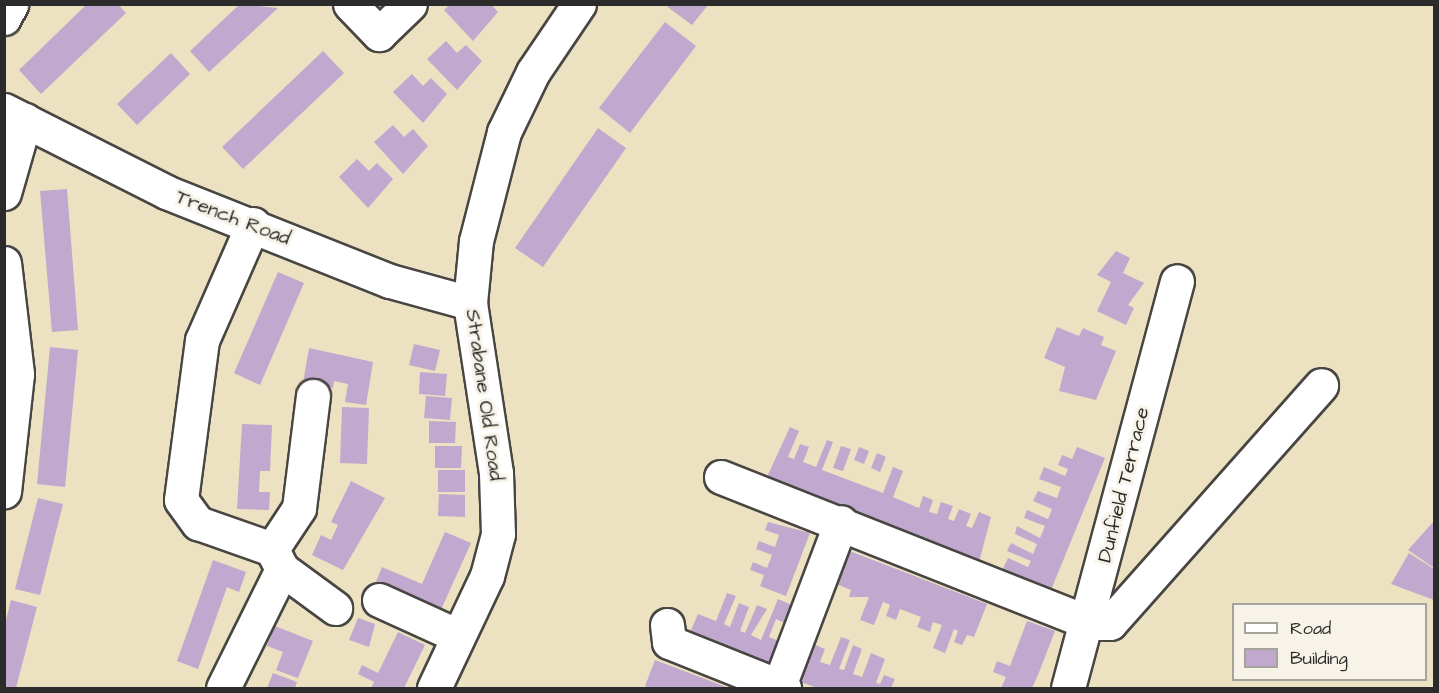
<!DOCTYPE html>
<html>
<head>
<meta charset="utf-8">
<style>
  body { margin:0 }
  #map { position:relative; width:1439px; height:693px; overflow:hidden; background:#ece2c1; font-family:"Architects Daughter",sans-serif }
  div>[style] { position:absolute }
  .building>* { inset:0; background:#c1a8ce }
  .roads { filter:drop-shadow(2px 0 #484642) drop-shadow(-2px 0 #484642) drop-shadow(0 2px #484642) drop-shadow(0 -2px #484642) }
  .minor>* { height:33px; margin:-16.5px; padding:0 16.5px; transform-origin:16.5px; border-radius:16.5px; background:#fff }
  span { translate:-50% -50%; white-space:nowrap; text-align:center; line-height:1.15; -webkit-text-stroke:6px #f7f3e8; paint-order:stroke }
  .street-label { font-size:20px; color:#2b2b2b }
  .frame { position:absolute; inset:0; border:6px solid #2b2b2b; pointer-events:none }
  .legend { position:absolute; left:1232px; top:603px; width:195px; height:78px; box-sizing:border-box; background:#f7f3e8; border:2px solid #a5a39c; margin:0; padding:8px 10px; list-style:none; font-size:18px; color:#2b2b2b }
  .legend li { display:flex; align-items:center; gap:12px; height:30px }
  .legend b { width:30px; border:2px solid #a5a39c }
</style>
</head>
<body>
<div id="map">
  <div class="building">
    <div style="clip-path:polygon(87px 4px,118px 4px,126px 13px,41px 94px,19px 70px)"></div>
    <div style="clip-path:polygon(240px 4px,278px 8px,209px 72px,190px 51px)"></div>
    <div style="clip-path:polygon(450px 4px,491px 4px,498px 12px,473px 41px,444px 10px)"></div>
    <div style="clip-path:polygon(665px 5px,708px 5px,692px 25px)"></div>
    <div style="clip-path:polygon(665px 22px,696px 46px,630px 133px,599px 108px)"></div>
    <div style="clip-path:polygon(446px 41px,457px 53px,466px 45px,482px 61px,457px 90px,427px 59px)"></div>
    <div style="clip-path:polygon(323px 51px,344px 73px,243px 169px,222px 147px)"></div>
    <div style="clip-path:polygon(171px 53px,190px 74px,137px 125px,117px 104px)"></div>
    <div style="clip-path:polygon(412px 74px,423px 86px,431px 78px,447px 94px,423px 123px,393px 92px)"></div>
    <div style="clip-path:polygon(393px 125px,404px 137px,413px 129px,428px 146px,403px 174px,374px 142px)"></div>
    <div style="clip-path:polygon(598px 128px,626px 148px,543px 267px,515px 248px)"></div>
    <div style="clip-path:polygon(357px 159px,369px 171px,377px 163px,393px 179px,368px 208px,339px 177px)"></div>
    <div style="clip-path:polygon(67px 189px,78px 330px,52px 332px,40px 191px)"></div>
    <div style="clip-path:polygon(1116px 251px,1130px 258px,1123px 273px,1144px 283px,1128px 305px,1134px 308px,1126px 325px,1097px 311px,1111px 282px,1097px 275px)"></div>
    <div style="clip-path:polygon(278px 272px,304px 283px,260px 385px,234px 373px)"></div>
    <div style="clip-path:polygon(1057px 327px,1079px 336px,1083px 328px,1104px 337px,1101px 345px,1116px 351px,1096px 400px,1059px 391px,1065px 367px,1044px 358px)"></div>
    <div style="clip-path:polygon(414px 344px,440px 350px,435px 371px,409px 365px)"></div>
    <div style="clip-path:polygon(50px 347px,78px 350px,65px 487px,37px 484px)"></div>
    <div style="clip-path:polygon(309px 348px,373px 362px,366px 405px,345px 402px,348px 384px,334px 381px,333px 388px,303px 383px)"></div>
    <div style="clip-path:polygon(420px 372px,447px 374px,445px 396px,419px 394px)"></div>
    <div style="clip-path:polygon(426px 396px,452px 398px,450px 420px,424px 418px)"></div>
    <div style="clip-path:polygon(342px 407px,369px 408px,367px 464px,340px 463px)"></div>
    <div style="clip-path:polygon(429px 421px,456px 422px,455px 443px,429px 443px)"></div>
    <div style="clip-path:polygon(242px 424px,272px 425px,270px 471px,260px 471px,259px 492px,270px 492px,269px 510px,237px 509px)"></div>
    <div style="clip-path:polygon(790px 427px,799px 431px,788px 457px,794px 459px,800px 444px,809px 447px,803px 462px,816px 467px,827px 440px,833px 442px,822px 470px,883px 493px,893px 467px,903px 471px,893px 497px,919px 508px,923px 496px,933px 500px,929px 512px,937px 514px,941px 502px,953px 506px,948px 519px,954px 521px,959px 509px,971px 514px,966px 526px,972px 528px,979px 512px,991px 517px,979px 562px,766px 479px)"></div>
    <div style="clip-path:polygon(435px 446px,462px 446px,461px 468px,435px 468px)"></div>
    <div style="clip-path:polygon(841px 446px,851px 449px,843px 471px,833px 468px)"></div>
    <div style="clip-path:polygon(859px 447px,869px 451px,864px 464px,854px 460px)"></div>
    <div style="clip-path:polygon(1077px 447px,1105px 458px,1049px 595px,1002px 571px,1008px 558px,1028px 567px,1031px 561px,1007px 551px,1011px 543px,1033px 554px,1037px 544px,1015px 534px,1017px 526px,1040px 538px,1045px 526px,1024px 518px,1027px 510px,1048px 519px,1052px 509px,1033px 501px,1038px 491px,1057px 498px,1061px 487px,1039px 479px,1044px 467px,1065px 476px,1068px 469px,1058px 465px,1062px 455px,1072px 459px)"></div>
    <div style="clip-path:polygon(877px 453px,886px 457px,880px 472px,871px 468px)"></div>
    <div style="clip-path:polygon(438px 470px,465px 470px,465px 492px,438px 492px)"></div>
    <div style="clip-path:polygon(351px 481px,385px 498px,343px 570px,312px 555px,321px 535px,331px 540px,338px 525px,331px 522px)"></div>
    <div style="clip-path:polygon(439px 494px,465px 495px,465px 517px,438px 516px)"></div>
    <div style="clip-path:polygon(38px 498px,63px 504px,40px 595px,15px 589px)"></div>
    <div style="clip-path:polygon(1434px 521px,1434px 568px,1408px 550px)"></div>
    <div style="clip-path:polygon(768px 522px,810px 533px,786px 596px,760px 586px,764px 575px,750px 570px,753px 562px,767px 568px,772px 555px,756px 549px,759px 541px,775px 547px,779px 535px,765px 530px)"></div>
    <div style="clip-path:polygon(445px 532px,471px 543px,440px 612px,375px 584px,382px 567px,422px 584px)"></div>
    <div style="clip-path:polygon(847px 550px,987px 604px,974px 637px,967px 635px,962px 645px,954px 642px,958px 631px,954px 629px,945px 653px,933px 648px,942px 625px,933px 622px,930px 632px,917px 627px,921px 617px,900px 609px,896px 620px,886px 616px,890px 605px,883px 602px,874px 625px,860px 620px,869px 597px,849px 597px,851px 590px,834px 583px)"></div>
    <div style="clip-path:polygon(1409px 553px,1434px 569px,1434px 600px,1391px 584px)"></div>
    <div style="clip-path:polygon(213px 560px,246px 572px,239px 592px,227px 587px,198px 669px,177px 661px)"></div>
    <div style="clip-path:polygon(727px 593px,736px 596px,724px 624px,730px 627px,739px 603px,749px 607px,740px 631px,745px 633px,757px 605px,767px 609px,751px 635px,761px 640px,778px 599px,792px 605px,785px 623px,776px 619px,769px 637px,779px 641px,768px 669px,688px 637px,698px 614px,716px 621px)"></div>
    <div style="clip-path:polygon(11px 600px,37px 607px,16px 688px,4px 688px,4px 628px)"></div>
    <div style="clip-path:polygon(358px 618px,375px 624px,369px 647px,349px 640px)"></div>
    <div style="clip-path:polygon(1027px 621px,1055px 631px,1038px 675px,1032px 688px,1001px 688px,1006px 677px,993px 672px,997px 661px,1010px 666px)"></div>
    <div style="clip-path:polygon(275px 626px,313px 641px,298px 678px,276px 670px,283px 652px,267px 646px)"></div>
    <div style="clip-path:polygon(398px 632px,425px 645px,404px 688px,371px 688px,374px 682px,358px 674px,362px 665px,378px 673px)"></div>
    <div style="clip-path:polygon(841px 637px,850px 640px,839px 669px,844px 670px,853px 645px,862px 649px,853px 674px,862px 677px,871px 653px,885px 659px,876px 683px,880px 684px,884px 675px,895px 679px,891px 688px,818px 688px,792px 679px,811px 643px,825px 649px,820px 662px,830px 665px)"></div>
    <div style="clip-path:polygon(655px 660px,721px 685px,729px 688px,650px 688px,645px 686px)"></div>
    <div style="clip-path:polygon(273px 673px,297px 682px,295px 688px,267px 688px)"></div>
  </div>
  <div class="roads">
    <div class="minor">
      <div style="left:350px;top:4px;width:42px;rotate:46deg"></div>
      <div style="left:379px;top:34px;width:43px;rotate:-44.1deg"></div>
      <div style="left:4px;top:18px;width:16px;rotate:-63deg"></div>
      <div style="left:4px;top:110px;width:182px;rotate:26.8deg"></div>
      <div style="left:166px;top:192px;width:241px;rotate:21.7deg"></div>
      <div style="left:390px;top:281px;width:83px;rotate:15.4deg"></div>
      <div style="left:4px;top:193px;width:76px;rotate:-74deg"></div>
      <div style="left:253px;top:224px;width:127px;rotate:113.7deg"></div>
      <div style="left:202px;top:340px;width:161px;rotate:97.5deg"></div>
      <div style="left:181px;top:500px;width:29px;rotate:54deg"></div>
      <div style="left:198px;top:523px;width:78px;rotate:19.4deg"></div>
      <div style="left:4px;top:263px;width:112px;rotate:83.3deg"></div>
      <div style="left:17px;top:374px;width:118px;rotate:96.3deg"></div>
      <div style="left:721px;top:477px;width:396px;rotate:21.6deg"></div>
      <div style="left:1089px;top:623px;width:21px"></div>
      <div style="left:1110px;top:623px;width:318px;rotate:-48.4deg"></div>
      <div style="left:282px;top:569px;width:66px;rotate:36.3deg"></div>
      <div style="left:379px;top:600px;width:87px;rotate:24.5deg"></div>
      <div style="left:667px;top:625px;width:17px;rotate:83deg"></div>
      <div style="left:669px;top:642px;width:124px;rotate:21.8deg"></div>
      <div style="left:779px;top:686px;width:175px;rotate:-69.3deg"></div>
      <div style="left:223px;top:688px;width:133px;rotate:-63.6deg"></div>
      <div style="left:282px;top:569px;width:22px;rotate:-117deg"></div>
      <div style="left:272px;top:549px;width:49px;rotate:-56.6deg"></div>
      <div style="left:299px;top:508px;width:113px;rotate:-82.9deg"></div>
      <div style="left:434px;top:688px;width:124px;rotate:-64.7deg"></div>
      <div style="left:487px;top:576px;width:43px;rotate:-75.3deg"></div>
      <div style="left:498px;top:534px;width:61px;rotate:-91.9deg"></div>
      <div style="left:496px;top:473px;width:172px;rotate:-98.7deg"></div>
      <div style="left:470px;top:303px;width:62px;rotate:-84.5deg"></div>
      <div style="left:476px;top:241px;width:113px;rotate:-75.6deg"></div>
      <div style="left:504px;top:132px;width:67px;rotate:-64.2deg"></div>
      <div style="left:533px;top:72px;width:82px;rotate:-55.9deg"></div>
      <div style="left:1068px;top:688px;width:421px;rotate:-75deg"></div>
    </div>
  </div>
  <div class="street-label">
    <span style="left:233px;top:218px;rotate:21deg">Trench Road</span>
    <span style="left:484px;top:395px;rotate:82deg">Strabane Old Road</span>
    <span style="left:1124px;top:485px;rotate:-76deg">Dunfield Terrace</span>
  </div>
  <div class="frame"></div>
  <ul class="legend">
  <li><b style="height:8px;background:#fff"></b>Road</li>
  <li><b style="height:16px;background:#c1a8ce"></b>Building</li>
  </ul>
</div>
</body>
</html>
